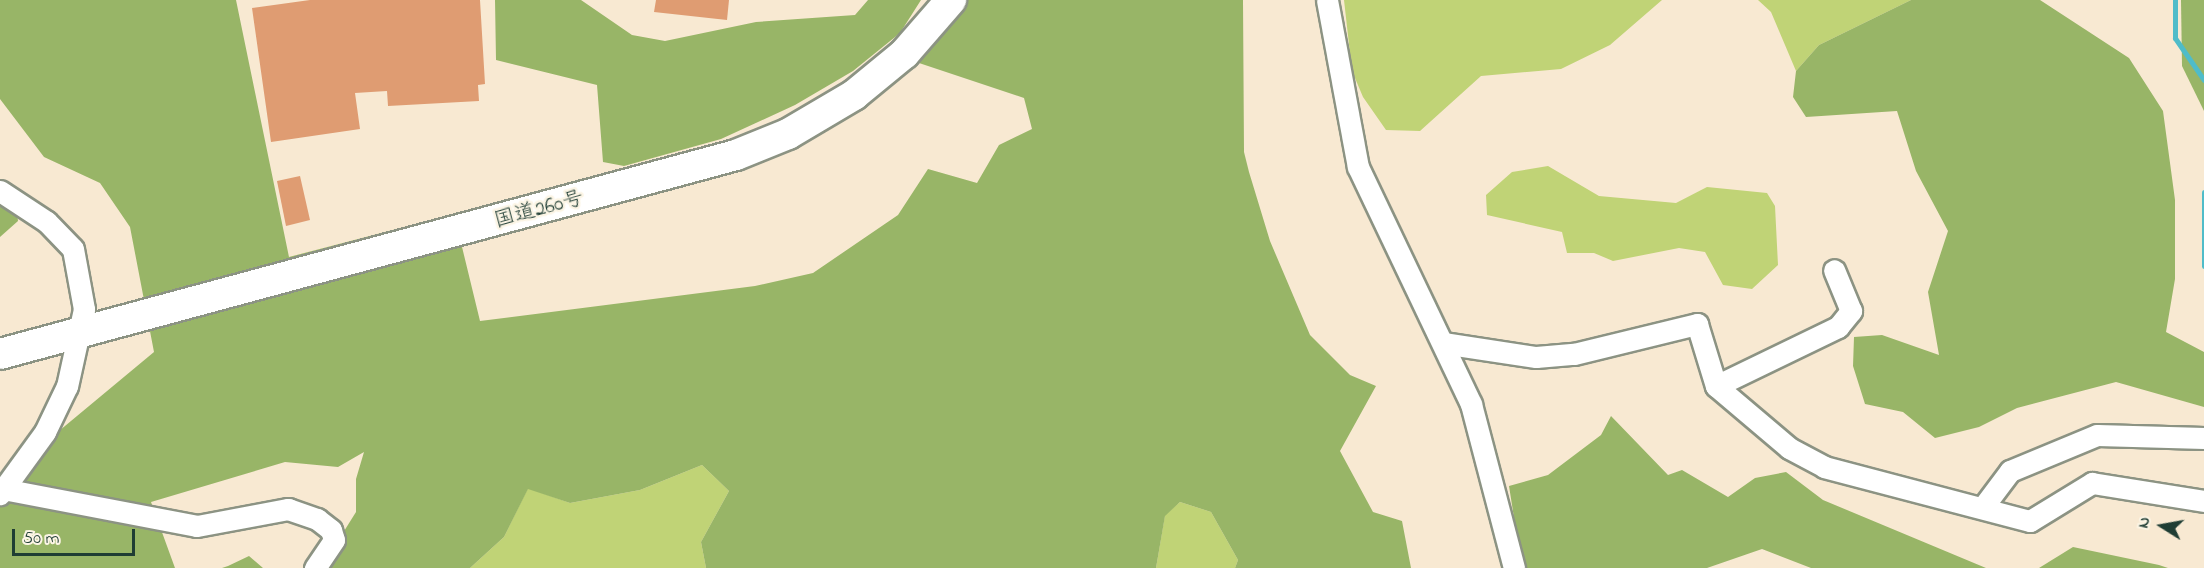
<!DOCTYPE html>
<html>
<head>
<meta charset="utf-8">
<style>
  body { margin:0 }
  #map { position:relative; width:2204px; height:568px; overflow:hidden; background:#f8e9d2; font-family:"Indie Flower","Klee One",sans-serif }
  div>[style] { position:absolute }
  .green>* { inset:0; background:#c0d376 }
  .forest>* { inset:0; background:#98b567 }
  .stream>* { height:5px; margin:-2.5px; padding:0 2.5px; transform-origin:2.5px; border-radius:2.5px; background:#4fbcc9 }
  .building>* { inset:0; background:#df9c72 }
  .roads { filter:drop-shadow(2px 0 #8c9383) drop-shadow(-2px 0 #8c9383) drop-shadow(0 2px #8c9383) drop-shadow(0 -2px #8c9383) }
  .minor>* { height:21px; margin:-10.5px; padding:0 10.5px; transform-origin:10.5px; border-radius:10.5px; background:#fff }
  .highway>* { height:30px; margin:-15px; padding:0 15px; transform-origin:15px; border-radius:15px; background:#fff }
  span { translate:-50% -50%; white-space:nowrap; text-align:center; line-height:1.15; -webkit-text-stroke:5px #fcf5e5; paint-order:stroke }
  .street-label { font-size:21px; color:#1f3d34 }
  .north { position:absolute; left:2132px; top:496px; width:60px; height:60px; -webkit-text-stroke:4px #fcf5e5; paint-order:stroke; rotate:281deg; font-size:16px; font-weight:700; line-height:24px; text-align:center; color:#1f3d34 }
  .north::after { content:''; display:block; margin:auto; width:21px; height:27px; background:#1f3d34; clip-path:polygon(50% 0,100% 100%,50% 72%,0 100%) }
  .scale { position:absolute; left:12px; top:529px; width:123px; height:27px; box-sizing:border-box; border:3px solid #1f3d34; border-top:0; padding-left:8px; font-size:18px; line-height:21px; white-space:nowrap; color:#1f3d34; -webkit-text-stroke:4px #fcf5e5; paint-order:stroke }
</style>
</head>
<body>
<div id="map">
  <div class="green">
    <div style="clip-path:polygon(1344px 0,1662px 0,1610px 45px,1561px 69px,1481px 76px,1420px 131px,1386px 130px,1363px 97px,1352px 71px)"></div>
    <div style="clip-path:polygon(1758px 0,1911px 0,1819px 45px,1796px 71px,1771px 12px)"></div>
    <div style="clip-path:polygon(1548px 166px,1599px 196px,1676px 203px,1707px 187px,1767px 193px,1775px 206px,1778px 265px,1752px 289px,1723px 285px,1705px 252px,1679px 248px,1613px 261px,1594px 253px,1567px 253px,1562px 232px,1487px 215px,1486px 195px,1512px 172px)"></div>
    <div style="clip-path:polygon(702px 465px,729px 491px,701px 542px,706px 568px,470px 568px,504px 537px,528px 488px,570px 503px,640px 490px)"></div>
    <div style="clip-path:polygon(1180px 502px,1211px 512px,1238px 560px,1235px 568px,1156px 568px,1165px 515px)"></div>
  </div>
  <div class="forest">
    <div style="clip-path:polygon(0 0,236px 0,289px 257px,454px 214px,480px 321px,755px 286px,813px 273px,898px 215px,928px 169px,977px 183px,999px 145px,1032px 129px,1024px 98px,913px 61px,968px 0,1243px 0,1244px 152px,1249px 172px,1270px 241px,1310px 335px,1350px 375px,1376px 386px,1340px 451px,1373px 512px,1402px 521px,1411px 568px,1235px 568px,1238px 560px,1211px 512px,1180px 502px,1165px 516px,1156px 568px,706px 568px,701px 542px,729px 491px,702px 465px,640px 490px,570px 503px,528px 489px,504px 537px,470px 568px,321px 568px,356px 512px,356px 479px,364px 452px,338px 467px,285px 462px,151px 502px,175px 568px,0 568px,0 480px,154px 352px,130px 227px,100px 183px,44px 157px,0 99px)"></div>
    <div style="clip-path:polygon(495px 0,581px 0,632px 35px,665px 41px,756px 22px,855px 15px,868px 0,921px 0,900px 33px,853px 71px,795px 105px,721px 139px,624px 166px,603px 162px,597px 85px,496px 60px)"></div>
    <div style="clip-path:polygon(1911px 0,2040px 0,2129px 58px,2163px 111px,2175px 200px,2175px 279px,2166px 332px,2204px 352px,2204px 407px,2116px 382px,2017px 408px,1979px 427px,1935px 438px,1903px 412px,1865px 404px,1853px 366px,1854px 337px,1882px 335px,1939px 355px,1928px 292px,1948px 231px,1916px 171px,1897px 111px,1806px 117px,1793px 97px,1796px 71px,1819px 45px)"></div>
    <div style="clip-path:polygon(2181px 0,2204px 0,2204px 111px,2182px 66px)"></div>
    <div style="clip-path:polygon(0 192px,16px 205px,18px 221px,0 237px)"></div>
    <div style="clip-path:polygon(1611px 416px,1668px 475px,1682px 470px,1728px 497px,1755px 478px,1786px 472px,1823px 500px,1986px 568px,1811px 568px,1762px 549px,1707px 568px,1522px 568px,1509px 486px,1548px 475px,1601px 435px)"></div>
    <div style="clip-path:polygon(2073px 547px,2159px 565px,2168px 568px,2039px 568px)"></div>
    <div style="clip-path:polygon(249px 556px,263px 568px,222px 568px,228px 566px)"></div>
  </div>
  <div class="stream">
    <div style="left:2175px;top:0;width:38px;rotate:90deg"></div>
    <div style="left:2175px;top:38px;width:51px;rotate:55.4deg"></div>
    <div style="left:2204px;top:192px;width:74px;rotate:90deg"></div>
  </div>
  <div class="building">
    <div style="clip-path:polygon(310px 0,480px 0,485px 84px,478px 85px,479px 101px,388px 106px,387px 91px,355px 93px,360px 129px,271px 142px,252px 8px)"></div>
    <div style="clip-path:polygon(656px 0,729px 0,727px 20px,654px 12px)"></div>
    <div style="clip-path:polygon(300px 176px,310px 220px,286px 226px,277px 181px)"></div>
  </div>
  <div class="roads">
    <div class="minor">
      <div style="left:1327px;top:0;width:170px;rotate:79.5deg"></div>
      <div style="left:1358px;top:167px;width:263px;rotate:64.5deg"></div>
      <div style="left:1471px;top:404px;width:170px;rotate:75.3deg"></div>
      <div style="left:0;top:191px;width:56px;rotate:33.4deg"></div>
      <div style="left:47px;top:222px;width:37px;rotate:46deg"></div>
      <div style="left:73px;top:249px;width:61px;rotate:79.6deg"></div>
      <div style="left:84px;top:309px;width:79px;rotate:102.4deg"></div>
      <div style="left:67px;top:386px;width:51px;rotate:115.6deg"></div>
      <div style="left:45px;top:432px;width:77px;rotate:126deg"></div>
      <div style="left:1443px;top:343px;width:94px;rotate:8.6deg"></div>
      <div style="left:1536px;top:357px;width:38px;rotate:-5deg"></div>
      <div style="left:1574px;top:354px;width:127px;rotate:-13.7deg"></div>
      <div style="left:1697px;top:324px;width:65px;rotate:73deg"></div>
      <div style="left:1716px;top:386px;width:96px;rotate:40.3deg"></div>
      <div style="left:1789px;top:448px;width:40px;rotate:28deg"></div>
      <div style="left:1824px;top:467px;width:213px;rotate:14.7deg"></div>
      <div style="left:2030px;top:521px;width:73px;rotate:-31.5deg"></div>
      <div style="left:2092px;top:483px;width:113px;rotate:9.1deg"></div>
      <div style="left:1716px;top:386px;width:136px;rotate:-25.8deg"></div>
      <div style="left:1838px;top:327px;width:21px;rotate:-51deg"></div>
      <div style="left:1851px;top:311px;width:44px;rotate:-112.5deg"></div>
      <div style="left:3px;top:489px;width:197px;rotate:10.8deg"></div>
      <div style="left:197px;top:526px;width:93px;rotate:-10.6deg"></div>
      <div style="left:288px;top:509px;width:31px;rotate:19deg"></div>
      <div style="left:317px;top:519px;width:18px;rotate:38deg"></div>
      <div style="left:331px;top:530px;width:10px;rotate:73deg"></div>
      <div style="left:334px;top:540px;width:34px;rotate:124deg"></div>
      <div style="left:1983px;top:507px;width:45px;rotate:-53.1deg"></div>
      <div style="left:2010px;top:471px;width:94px;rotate:-22.5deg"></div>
      <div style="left:2097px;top:435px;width:107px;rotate:1.6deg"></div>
    </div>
    <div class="highway">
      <div style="left:0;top:354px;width:762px;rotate:-15.13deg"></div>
      <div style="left:736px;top:155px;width:56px;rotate:-22deg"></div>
      <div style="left:788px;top:134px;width:77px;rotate:-30.6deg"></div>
      <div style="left:854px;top:95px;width:65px;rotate:-39.4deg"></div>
      <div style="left:904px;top:54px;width:72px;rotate:-49deg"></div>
    </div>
  </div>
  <div class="street-label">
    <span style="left:539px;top:210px;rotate:-15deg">国道260号</span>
  </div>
  <div class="north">N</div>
  <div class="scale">50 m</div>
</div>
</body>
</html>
